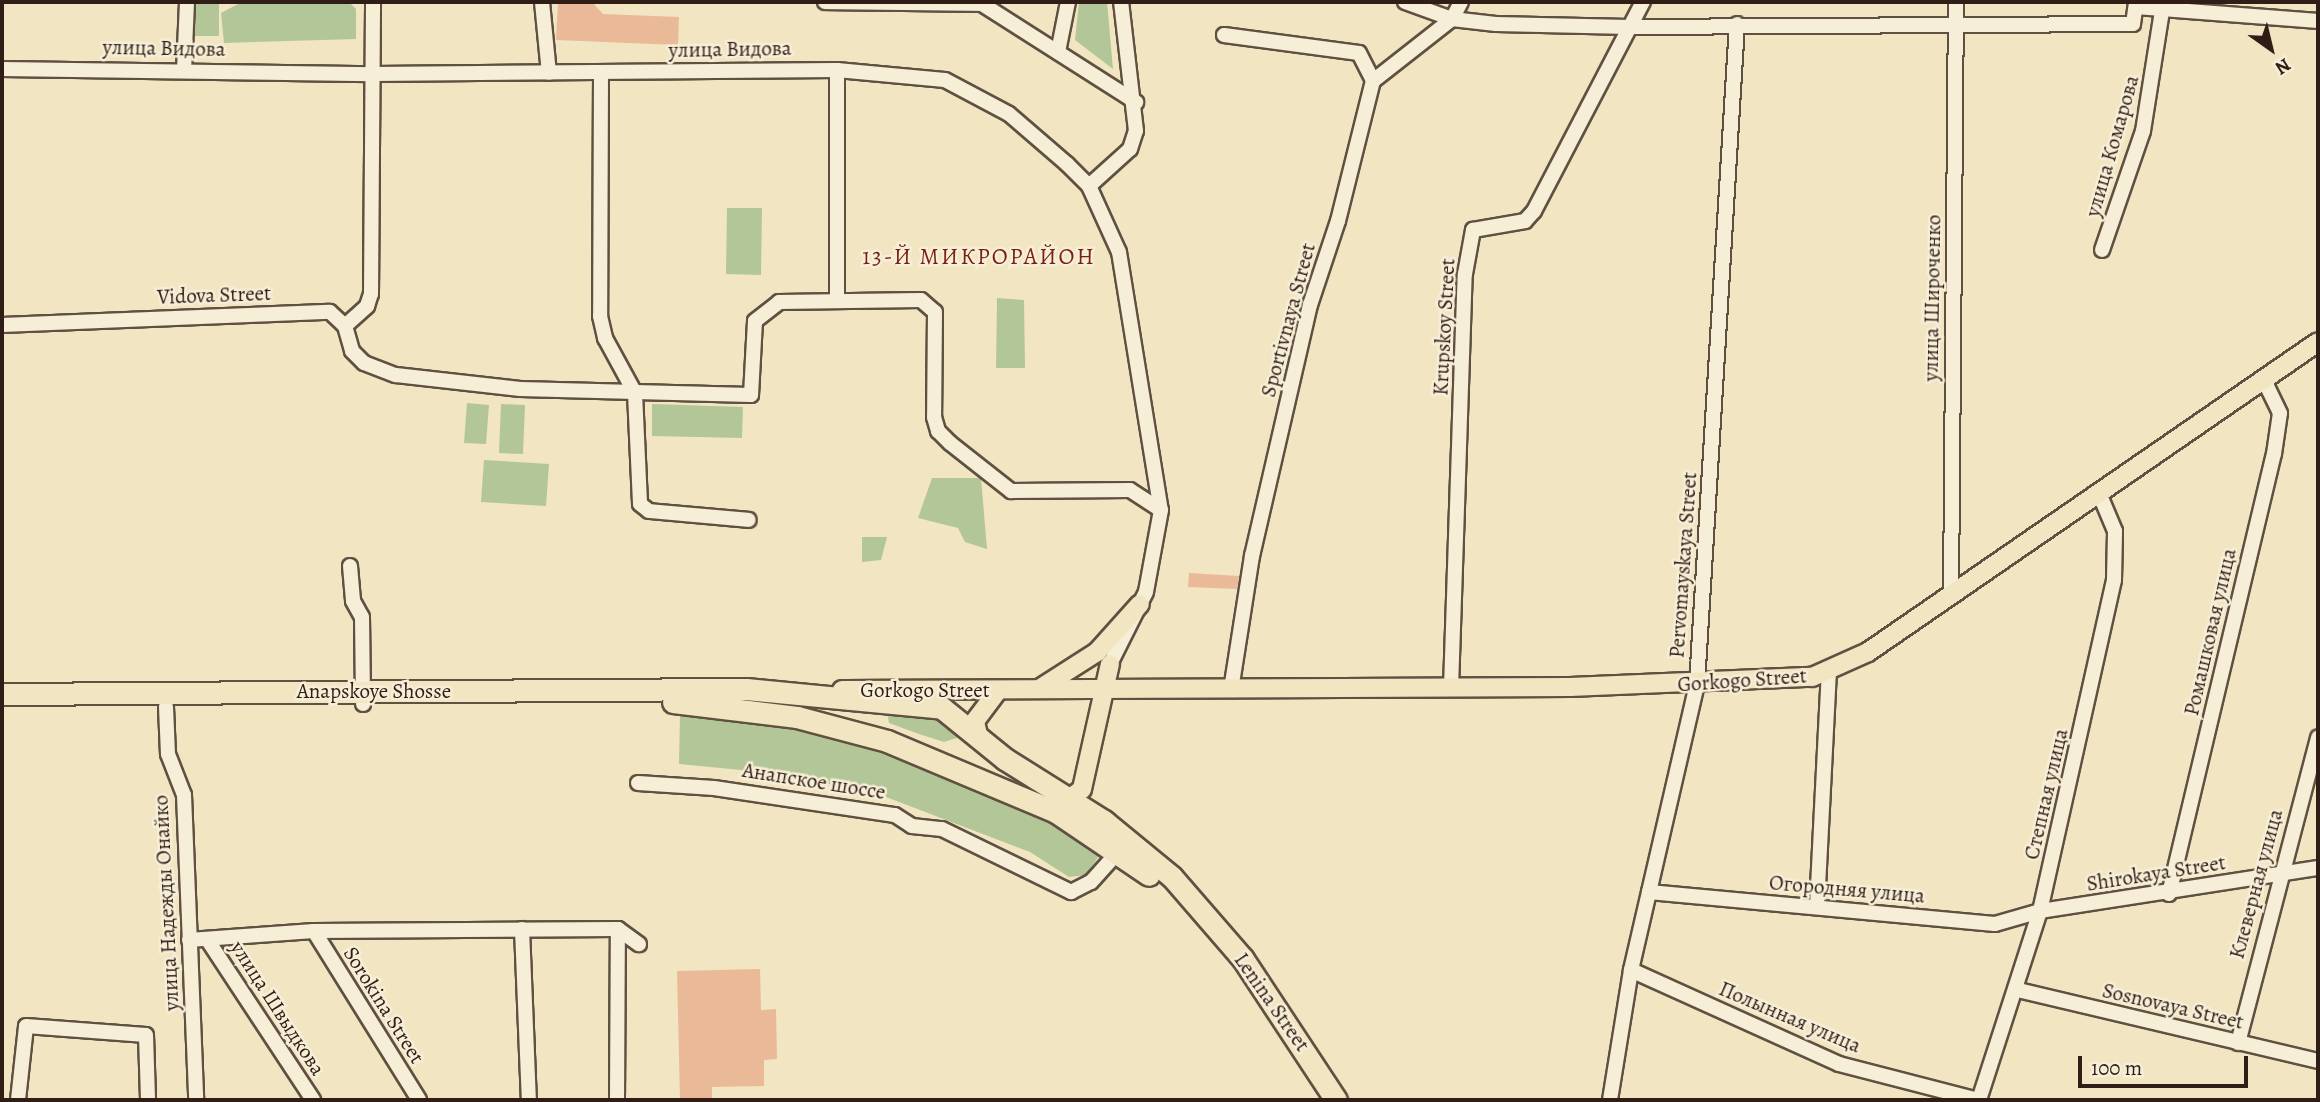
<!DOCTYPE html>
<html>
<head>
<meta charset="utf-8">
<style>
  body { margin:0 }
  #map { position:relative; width:2320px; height:1102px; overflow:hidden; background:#f1e5c2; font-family:Alegreya,serif }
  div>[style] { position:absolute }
  .green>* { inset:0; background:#b3c698 }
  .building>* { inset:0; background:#eaba98 }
  .roads { filter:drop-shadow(2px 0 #605041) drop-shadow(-2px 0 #605041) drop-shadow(0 2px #605041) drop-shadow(0 -2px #605041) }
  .minor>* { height:14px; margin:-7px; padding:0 7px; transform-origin:7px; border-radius:7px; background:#f6eed7 }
  .major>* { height:18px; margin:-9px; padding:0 9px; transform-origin:9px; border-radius:9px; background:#f1e5c2 }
  .highway>* { height:21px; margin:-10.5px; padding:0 10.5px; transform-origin:10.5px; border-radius:10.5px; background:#f1e5c2 }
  span { translate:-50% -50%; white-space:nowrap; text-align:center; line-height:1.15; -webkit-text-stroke:5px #f6eed7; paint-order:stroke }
  .street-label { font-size:21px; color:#301e16 }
  .neighbourhood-label { font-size:23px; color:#7a1f14; letter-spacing:2px }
  .frame { position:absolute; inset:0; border:4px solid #301e16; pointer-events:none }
  .north { position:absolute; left:2236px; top:14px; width:70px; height:70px; -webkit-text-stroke:5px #f6eed7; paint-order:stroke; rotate:146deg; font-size:19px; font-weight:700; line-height:28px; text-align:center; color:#301e16 }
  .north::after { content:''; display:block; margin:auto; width:24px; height:32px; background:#301e16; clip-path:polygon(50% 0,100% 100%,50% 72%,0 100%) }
  .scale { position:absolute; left:2078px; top:1056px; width:170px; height:32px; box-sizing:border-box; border:4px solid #301e16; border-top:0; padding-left:9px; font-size:21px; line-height:24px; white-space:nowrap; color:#301e16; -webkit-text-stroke:5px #f6eed7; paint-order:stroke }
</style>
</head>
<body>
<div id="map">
  <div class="green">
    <div style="clip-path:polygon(193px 2px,219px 2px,219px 36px,193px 36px)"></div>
    <div style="clip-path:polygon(242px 2px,349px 2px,356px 9px,356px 39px,224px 43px,221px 13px)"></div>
    <div style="clip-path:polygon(1079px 2px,1107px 2px,1113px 69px,1075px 40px)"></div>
    <div style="clip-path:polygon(727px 208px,762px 208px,761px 275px,726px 274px)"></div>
    <div style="clip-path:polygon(997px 298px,1024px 300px,1025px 368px,996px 368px)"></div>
    <div style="clip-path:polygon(467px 403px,489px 405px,486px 444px,464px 443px)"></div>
    <div style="clip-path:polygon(501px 404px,525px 405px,523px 454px,499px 453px)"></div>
    <div style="clip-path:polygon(652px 404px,743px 407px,742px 438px,652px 436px)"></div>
    <div style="clip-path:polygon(484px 460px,549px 464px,546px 506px,481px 502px)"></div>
    <div style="clip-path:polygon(932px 478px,981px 478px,987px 549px,965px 542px,958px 528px,918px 518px)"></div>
    <div style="clip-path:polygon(862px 537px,887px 537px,881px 560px,862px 562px)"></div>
    <div style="clip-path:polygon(887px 711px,929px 712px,960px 729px,960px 737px,944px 742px,919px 734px,889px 723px)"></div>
    <div style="clip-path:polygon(680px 716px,763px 720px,861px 746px,992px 792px,1057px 824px,1101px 853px,1086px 875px,1069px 877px,1030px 852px,886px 797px,791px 775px,679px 764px)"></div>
  </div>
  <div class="building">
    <div style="clip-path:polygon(558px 2px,592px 2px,603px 14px,679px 17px,678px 45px,556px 40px)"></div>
    <div style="clip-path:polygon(1189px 573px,1239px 576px,1237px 589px,1188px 587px)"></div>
    <div style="clip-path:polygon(760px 969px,761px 1010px,776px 1009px,777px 1059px,764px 1060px,764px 1086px,712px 1087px,712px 1100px,680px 1100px,677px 971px)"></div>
  </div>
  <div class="roads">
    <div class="minor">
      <div style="left:542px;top:2px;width:71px;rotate:84.4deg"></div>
      <div style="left:825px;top:2px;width:157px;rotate:0.7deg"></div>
      <div style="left:982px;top:4px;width:183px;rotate:32.5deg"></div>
      <div style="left:1405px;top:2px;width:50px;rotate:19.9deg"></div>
      <div style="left:1452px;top:19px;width:44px;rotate:6.5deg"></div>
      <div style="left:1496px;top:24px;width:133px;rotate:1.3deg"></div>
      <div style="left:1629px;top:27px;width:504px;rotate:-0.34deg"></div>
      <div style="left:2133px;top:24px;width:22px;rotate:-82deg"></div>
      <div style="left:2136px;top:7px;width:183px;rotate:4.4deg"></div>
      <div style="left:1224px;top:35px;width:136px;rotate:7.6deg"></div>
      <div style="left:1359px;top:53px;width:31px;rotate:63deg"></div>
      <div style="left:1058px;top:52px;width:51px;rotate:-78.7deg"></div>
      <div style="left:2px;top:69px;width:372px;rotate:0.8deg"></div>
      <div style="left:374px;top:74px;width:463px;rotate:-0.5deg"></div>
      <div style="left:837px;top:70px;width:108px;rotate:5.3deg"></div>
      <div style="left:945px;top:80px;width:72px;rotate:28deg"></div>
      <div style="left:1009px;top:114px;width:77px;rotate:40.8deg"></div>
      <div style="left:1067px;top:164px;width:31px;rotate:45deg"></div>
      <div style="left:1089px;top:186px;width:72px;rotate:65.6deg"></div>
      <div style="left:1119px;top:252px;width:261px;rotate:80.8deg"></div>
      <div style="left:1161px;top:510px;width:83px;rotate:100.4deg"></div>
      <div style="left:1146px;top:592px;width:80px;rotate:116.6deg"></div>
      <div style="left:184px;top:71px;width:69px;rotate:-87.5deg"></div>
      <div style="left:601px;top:73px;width:243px;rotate:90.2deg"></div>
      <div style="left:600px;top:316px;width:23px;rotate:77deg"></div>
      <div style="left:605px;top:338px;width:63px;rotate:61.4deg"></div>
      <div style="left:635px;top:393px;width:111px;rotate:87.4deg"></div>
      <div style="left:640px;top:504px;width:11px;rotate:38deg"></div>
      <div style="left:649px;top:511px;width:100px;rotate:5.1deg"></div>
      <div style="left:1089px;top:186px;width:55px;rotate:-42.1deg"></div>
      <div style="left:1130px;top:149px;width:19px;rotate:-72deg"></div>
      <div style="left:1136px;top:131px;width:130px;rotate:-96.6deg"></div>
      <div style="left:2102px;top:250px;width:126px;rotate:-71deg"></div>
      <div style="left:2143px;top:131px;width:121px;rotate:-81deg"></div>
      <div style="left:837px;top:299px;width:229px;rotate:-90deg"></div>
      <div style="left:2px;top:325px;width:328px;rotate:-2.3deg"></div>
      <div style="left:330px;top:312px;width:21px;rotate:43deg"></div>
      <div style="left:345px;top:326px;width:26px;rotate:74deg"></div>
      <div style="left:352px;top:351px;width:17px;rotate:45deg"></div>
      <div style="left:364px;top:363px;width:34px;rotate:21deg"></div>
      <div style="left:396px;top:375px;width:125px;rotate:6.4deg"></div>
      <div style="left:520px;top:389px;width:231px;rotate:1.5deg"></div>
      <div style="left:751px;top:395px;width:74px;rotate:-86.9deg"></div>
      <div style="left:755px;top:321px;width:31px;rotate:-38deg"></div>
      <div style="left:779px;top:302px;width:142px;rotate:-0.8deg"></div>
      <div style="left:921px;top:300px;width:18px;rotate:41deg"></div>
      <div style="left:935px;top:312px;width:105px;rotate:90.5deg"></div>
      <div style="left:934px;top:417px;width:15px;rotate:74deg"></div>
      <div style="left:938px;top:431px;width:17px;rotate:45deg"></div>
      <div style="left:950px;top:443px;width:78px;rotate:38.2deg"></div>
      <div style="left:1011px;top:491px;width:119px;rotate:-0.5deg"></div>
      <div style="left:1130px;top:490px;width:37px;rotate:33deg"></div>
      <div style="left:345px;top:326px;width:30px;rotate:-42deg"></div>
      <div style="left:367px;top:306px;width:13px;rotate:-72deg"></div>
      <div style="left:371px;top:294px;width:292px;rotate:-89.6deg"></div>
      <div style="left:350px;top:566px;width:35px;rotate:85deg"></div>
      <div style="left:353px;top:601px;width:18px;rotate:61deg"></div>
      <div style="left:362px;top:617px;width:87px;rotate:89.3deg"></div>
      <div style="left:1951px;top:594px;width:592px;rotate:-89.52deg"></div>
      <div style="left:1451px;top:688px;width:414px;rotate:-88.1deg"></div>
      <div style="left:1465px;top:274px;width:45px;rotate:-79.7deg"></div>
      <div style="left:1473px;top:230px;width:53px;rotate:-9.8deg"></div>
      <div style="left:1525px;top:221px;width:13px;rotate:-48deg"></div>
      <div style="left:1534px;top:211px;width:236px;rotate:-62.5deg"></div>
      <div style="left:1231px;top:690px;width:136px;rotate:-81.1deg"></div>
      <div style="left:1252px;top:556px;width:258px;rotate:-77deg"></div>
      <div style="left:1310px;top:305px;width:89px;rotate:-71.6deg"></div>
      <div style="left:1338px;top:221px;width:144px;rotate:-76deg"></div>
      <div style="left:1373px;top:81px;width:100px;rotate:-38.1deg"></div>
      <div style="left:1452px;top:19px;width:19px;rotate:-62deg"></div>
      <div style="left:166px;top:707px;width:47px;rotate:87.6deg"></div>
      <div style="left:168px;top:754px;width:44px;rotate:68.7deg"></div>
      <div style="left:184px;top:795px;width:305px;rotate:87.7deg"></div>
      <div style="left:638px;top:783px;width:76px;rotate:3.8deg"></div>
      <div style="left:714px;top:788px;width:183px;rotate:8.5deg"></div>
      <div style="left:895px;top:815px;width:20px;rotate:33deg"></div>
      <div style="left:912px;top:826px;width:30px;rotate:6deg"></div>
      <div style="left:942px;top:829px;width:144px;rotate:26deg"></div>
      <div style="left:1071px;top:892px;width:22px;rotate:-27deg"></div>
      <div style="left:1091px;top:882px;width:40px;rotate:-48deg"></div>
      <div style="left:1649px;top:892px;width:347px;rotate:5.3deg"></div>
      <div style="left:1995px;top:924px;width:47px;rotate:-16.1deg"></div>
      <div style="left:2040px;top:911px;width:281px;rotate:-8.8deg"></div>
      <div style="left:2169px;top:894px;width:452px;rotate:-76.6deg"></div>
      <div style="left:2274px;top:454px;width:41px;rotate:-81.7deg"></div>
      <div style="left:2280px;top:413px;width:34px;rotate:-116deg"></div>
      <div style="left:1817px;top:907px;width:236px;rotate:-87.1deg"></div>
      <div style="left:522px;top:929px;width:171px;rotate:87.7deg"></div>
      <div style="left:314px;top:931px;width:199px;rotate:58.1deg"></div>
      <div style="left:207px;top:939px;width:193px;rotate:56.6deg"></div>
      <div style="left:189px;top:940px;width:125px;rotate:-4.1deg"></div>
      <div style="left:314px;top:931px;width:304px;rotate:-0.4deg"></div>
      <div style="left:618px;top:929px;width:26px;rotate:36deg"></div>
      <div style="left:1631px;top:970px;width:228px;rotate:24.3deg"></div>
      <div style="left:1839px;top:1064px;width:144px;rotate:14.5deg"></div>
      <div style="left:2018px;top:990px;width:308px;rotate:13.3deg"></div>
      <div style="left:2238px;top:1043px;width:316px;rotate:-75.3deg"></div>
      <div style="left:18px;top:1100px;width:74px;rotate:-83.8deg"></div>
      <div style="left:26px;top:1026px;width:120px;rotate:4.3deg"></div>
      <div style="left:146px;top:1035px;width:65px;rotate:88.2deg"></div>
      <div style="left:617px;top:1100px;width:171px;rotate:-89.7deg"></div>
      <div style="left:1610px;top:1100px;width:132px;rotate:-80.8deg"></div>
      <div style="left:1631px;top:970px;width:294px;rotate:-77deg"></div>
      <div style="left:1697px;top:684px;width:661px;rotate:-86.53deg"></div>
      <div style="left:1979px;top:1100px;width:199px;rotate:-72.1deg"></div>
      <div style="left:2040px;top:911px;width:339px;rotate:-77.4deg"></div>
      <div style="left:2114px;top:580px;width:49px;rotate:-88.8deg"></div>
      <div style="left:2115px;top:531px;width:41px;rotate:-112.8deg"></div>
    </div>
    <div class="major">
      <div style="left:1039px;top:689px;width:69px;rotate:-32.5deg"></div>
      <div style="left:1097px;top:652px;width:64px;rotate:-48.1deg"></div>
      <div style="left:842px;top:690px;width:728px;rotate:-0.24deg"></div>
      <div style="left:1570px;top:687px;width:242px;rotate:-2.4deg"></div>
      <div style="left:1812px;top:677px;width:61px;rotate:-24.1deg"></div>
      <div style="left:1868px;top:652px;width:546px;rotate:-34.56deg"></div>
      <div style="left:979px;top:739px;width:18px;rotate:-103deg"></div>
      <div style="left:975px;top:721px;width:38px;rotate:-53deg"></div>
      <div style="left:1061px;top:805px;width:26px;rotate:-37deg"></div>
      <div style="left:1082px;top:789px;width:128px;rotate:-77.4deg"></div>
    </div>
    <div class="highway">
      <div style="left:2px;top:694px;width:744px;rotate:-0.39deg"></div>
      <div style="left:746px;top:689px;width:197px;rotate:5.5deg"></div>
      <div style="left:942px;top:708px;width:81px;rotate:39deg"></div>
      <div style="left:1005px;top:759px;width:117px;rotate:32.1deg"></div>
      <div style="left:1104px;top:821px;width:88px;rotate:39.5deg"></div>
      <div style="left:1172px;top:877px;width:108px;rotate:49.1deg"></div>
      <div style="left:1243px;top:959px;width:169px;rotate:56.6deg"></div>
      <div style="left:673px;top:702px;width:125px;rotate:6.9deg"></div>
      <div style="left:797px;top:717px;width:93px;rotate:14.9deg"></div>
      <div style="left:887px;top:741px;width:183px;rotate:22.8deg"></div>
      <div style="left:1056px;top:812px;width:112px;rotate:34.1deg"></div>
    </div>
  </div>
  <div class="street-label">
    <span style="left:164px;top:48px;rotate:1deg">улица Видова</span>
    <span style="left:730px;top:49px;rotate:-1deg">улица Видова</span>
    <span style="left:2112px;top:146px;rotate:-74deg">улица Комарова</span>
    <span style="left:214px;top:295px;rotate:-2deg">Vidova Street</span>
    <span style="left:1932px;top:298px;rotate:-89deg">улица Широченко</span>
    <span style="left:1288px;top:320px;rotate:-75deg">Sportivnaya Street</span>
    <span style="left:1444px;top:327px;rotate:-87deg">Krupskoy Street</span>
    <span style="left:1683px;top:565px;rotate:-86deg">Pervomayskaya Street</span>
    <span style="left:2210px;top:632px;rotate:-77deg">Ромашковая улица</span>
    <span style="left:1742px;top:680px;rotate:-4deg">Gorkogo Street</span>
    <span style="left:925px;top:690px">Gorkogo Street</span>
    <span style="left:374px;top:691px">Anapskoye Shosse</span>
    <span style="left:814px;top:781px;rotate:9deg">Анапское шоссе</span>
    <span style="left:2046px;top:794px;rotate:-77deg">Степная улица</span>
    <span style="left:2156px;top:873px;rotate:-9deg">Shirokaya Street</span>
    <span style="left:2256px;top:884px;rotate:-75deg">Клеверная улица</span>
    <span style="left:1847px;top:889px;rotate:5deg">Огородняя улица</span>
    <span style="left:166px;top:903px;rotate:-93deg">улица Надежды Онайко</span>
    <span style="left:1272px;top:1002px;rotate:55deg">Lenina Street</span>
    <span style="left:384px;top:1005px;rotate:58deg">Sorokina Street</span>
    <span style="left:2173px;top:1006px;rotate:13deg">Sosnovaya Street</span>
    <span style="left:278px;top:1008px;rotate:57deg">улица Швыдкова</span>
    <span style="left:1790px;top:1017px;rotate:23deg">Полынная улица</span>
  </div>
  <div class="neighbourhood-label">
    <span style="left:979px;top:257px">13-Й МИКРОРАЙОН</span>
  </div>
  <div class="frame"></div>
  <div class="north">N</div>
  <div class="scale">100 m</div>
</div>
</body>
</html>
